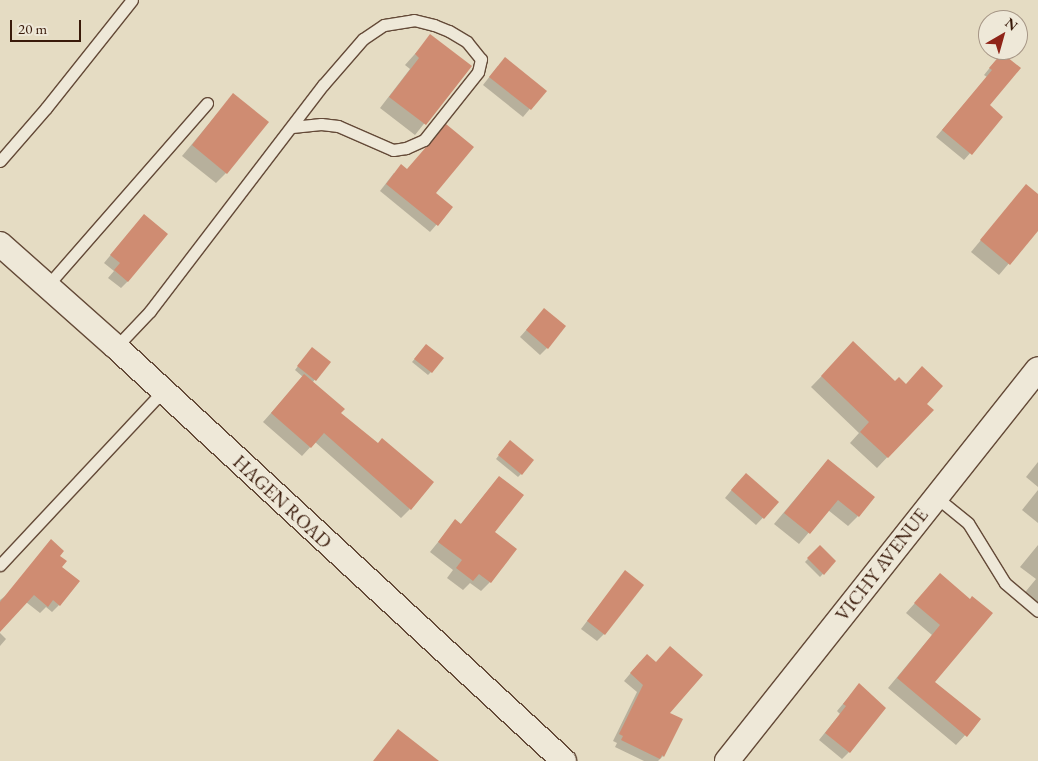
<!DOCTYPE html>
<html>
<head>
<meta charset="utf-8">
<style>
  body { margin:0 }
  #map { position:relative; width:1038px; height:761px; overflow:hidden; background:#e5dcc3; font-family:"EB Garamond",serif }
  div>[style] { position:absolute }
  .shadow>* { inset:0; background:#0003 }
  .building>* { inset:0; background:#cf8c72 }
  .roads { filter:drop-shadow(1px 0 #644a38) drop-shadow(-1px 0 #644a38) drop-shadow(0 1px #644a38) drop-shadow(0 -1px #644a38) }
  .service>* { height:11px; margin:-5.5px; padding:0 5.5px; transform-origin:5.5px; border-radius:5.5px; background:#eee8d8 }
  .minor>* { height:24px; margin:-12px; padding:0 12px; transform-origin:12px; border-radius:12px; background:#eee8d8 }
  span { translate:-50% -50%; white-space:nowrap; text-align:center; line-height:1.15; -webkit-text-stroke:4px #eee8d8; paint-order:stroke }
  .street-label { font-size:19px; color:#391a0a }
  .north { position:absolute; left:978px; top:10px; width:50px; height:50px; box-sizing:border-box; background:#eee8d8; border:1px solid #a69686; border-radius:50%; rotate:38deg; font-size:14px; font-weight:700; line-height:20px; text-align:center; color:#391a0a }
  .north::after { content:''; display:block; margin:auto; width:18px; height:22px; background:#8f2418; clip-path:polygon(50% 0,100% 100%,50% 72%,0 100%) }
  .scale { position:absolute; left:10px; top:20px; width:71px; height:22px; box-sizing:border-box; border:2px solid #391a0a; border-top:0; padding-left:6px; font-size:15px; line-height:18px; white-space:nowrap; color:#391a0a; -webkit-text-stroke:4px #eee8d8; paint-order:stroke }
</style>
</head>
<body>
<div id="map">
  <div class="shadow">
    <div style="clip-path:polygon(431px 36px,470px 66px,415px 135px,380px 108px,410px 69px,405px 65px)"></div>
    <div style="clip-path:polygon(996px 60px,988px 105px,1002px 117px,964px 160px,936px 137px,987px 77px,984px 75px)"></div>
    <div style="clip-path:polygon(498px 66px,545px 91px,523px 117px,483px 85px)"></div>
    <div style="clip-path:polygon(233px 95px,226px 173px,216px 183px,182px 156px)"></div>
    <div style="clip-path:polygon(394px 173px,452px 207px,430px 232px,380px 191px)"></div>
    <div style="clip-path:polygon(1026px 186px,1038px 195px,1038px 229px,999px 275px,971px 252px)"></div>
    <div style="clip-path:polygon(144px 215px,128px 281px,121px 288px,108px 278px,114px 271px,104px 263px)"></div>
    <div style="clip-path:polygon(544px 310px,547px 348px,540px 355px,520px 337px)"></div>
    <div style="clip-path:polygon(423px 349px,431px 372px,428px 375px,412px 362px)"></div>
    <div style="clip-path:polygon(309px 352px,329px 363px,312px 383px,340px 413px,410px 509px,401px 518px,315px 442px,302px 456px,263px 422px,303px 377px,295px 370px)"></div>
    <div style="clip-path:polygon(843px 354px,932px 410px,877px 468px,850px 443px,859px 433px,811px 387px)"></div>
    <div style="clip-path:polygon(507px 445px,521px 474px,518px 477px,496px 459px)"></div>
    <div style="clip-path:polygon(828px 460px,858px 516px,848px 526px,828px 510px,799px 544px,774px 524px)"></div>
    <div style="clip-path:polygon(1038px 462px,1038px 487px,1026px 477px)"></div>
    <div style="clip-path:polygon(499px 477px,490px 582px,481px 591px,470px 583px,463px 590px,447px 578px,453px 570px,430px 552px,455px 521px,460px 525px)"></div>
    <div style="clip-path:polygon(739px 481px,777px 503px,756px 525px,725px 498px)"></div>
    <div style="clip-path:polygon(1038px 490px,1038px 523px,1022px 510px)"></div>
    <div style="clip-path:polygon(1038px 545px,1038px 608px,1022px 596px,1036px 579px,1020px 567px)"></div>
    <div style="clip-path:polygon(820px 546px,835px 561px,820px 577px,805px 562px)"></div>
    <div style="clip-path:polygon(58px 556px,61px 567px,59px 605px,52px 612px,46px 607px,40px 613px,26px 602px,0 630px,0 600px)"></div>
    <div style="clip-path:polygon(625px 572px,604px 634px,597px 641px,581px 629px)"></div>
    <div style="clip-path:polygon(940px 575px,970px 600px,934px 682px,979px 720px,956px 745px,888px 688px,932px 635px,906px 613px)"></div>
    <div style="clip-path:polygon(0 633px,6px 639px,0 646px)"></div>
    <div style="clip-path:polygon(640px 662px,663px 756px,658px 761px,644px 761px,615px 747px,617px 743px,613px 741px,637px 692px,624px 681px)"></div>
    <div style="clip-path:polygon(853px 692px,849px 752px,842px 759px,819px 740px,840px 714px,837px 711px)"></div>
  </div>
  <div class="building">
    <div style="clip-path:polygon(430px 34px,472px 66px,426px 125px,389px 97px,419px 58px,415px 54px)"></div>
    <div style="clip-path:polygon(1002px 53px,1021px 68px,990px 105px,1003px 117px,972px 155px,942px 130px,992px 70px,989px 68px)"></div>
    <div style="clip-path:polygon(505px 57px,547px 91px,531px 110px,489px 77px)"></div>
    <div style="clip-path:polygon(233px 93px,269px 122px,227px 174px,192px 145px)"></div>
    <div style="clip-path:polygon(446px 124px,474px 147px,436px 193px,453px 207px,438px 226px,386px 184px,401px 164px,407px 169px)"></div>
    <div style="clip-path:polygon(1026px 184px,1038px 194px,1038px 231px,1010px 265px,980px 240px)"></div>
    <div style="clip-path:polygon(144px 214px,168px 234px,128px 282px,114px 270px,120px 263px,110px 255px)"></div>
    <div style="clip-path:polygon(544px 308px,566px 326px,548px 349px,526px 330px)"></div>
    <div style="clip-path:polygon(853px 341px,895px 381px,899px 377px,906px 384px,922px 366px,943px 386px,927px 404px,934px 410px,888px 458px,860px 432px,869px 422px,821px 376px)"></div>
    <div style="clip-path:polygon(426px 344px,444px 358px,432px 373px,414px 359px)"></div>
    <div style="clip-path:polygon(312px 347px,331px 362px,316px 381px,297px 366px)"></div>
    <div style="clip-path:polygon(304px 374px,345px 409px,341px 413px,378px 443px,382px 438px,434px 482px,411px 510px,324px 433px,311px 448px,271px 413px)"></div>
    <div style="clip-path:polygon(510px 440px,534px 460px,522px 475px,498px 455px)"></div>
    <div style="clip-path:polygon(828px 459px,875px 497px,859px 517px,838px 500px,810px 534px,784px 513px)"></div>
    <div style="clip-path:polygon(746px 473px,779px 502px,764px 519px,731px 490px)"></div>
    <div style="clip-path:polygon(499px 476px,524px 495px,495px 532px,517px 549px,491px 583px,479px 574px,473px 581px,456px 568px,462px 560px,438px 542px,455px 519px,461px 524px)"></div>
    <div style="clip-path:polygon(51px 539px,64px 551px,60px 556px,67px 561px,62px 567px,80px 581px,60px 606px,53px 600px,48px 607px,34px 595px,0 632px,0 602px)"></div>
    <div style="clip-path:polygon(820px 545px,836px 561px,824px 575px,807px 558px)"></div>
    <div style="clip-path:polygon(625px 570px,644px 585px,605px 635px,587px 621px)"></div>
    <div style="clip-path:polygon(940px 573px,970px 599px,972px 596px,993px 613px,935px 682px,981px 719px,967px 737px,897px 678px,940px 625px,914px 603px)"></div>
    <div style="clip-path:polygon(670px 646px,703px 675px,670px 713px,683px 719px,664px 757px,662px 755px,660px 759px,621px 740px,623px 736px,619px 734px,643px 685px,630px 673px,647px 654px,656px 662px)"></div>
    <div style="clip-path:polygon(859px 683px,886px 708px,850px 753px,825px 733px,846px 706px,843px 704px)"></div>
    <div style="clip-path:polygon(398px 729px,416px 743px,439px 761px,373px 761px)"></div>
  </div>
  <div class="roads">
    <div class="service">
      <div style="left:0;top:161px;width:70px;rotate:-49deg"></div>
      <div style="left:46px;top:108px;width:138px;rotate:-51.5deg"></div>
      <div style="left:47px;top:286px;width:243px;rotate:-48.8deg"></div>
      <div style="left:116px;top:347px;width:50px;rotate:-46.6deg"></div>
      <div style="left:150px;top:311px;width:285px;rotate:-52.6deg"></div>
      <div style="left:323px;top:85px;width:61px;rotate:-49deg"></div>
      <div style="left:363px;top:39px;width:25px;rotate:-34deg"></div>
      <div style="left:384px;top:25px;width:30px;rotate:-9deg"></div>
      <div style="left:414px;top:20px;width:21px;rotate:14deg"></div>
      <div style="left:434px;top:25px;width:16px;rotate:22deg"></div>
      <div style="left:449px;top:31px;width:21px;rotate:31deg"></div>
      <div style="left:467px;top:42px;width:22px;rotate:51deg"></div>
      <div style="left:481px;top:59px;width:13px;rotate:103deg"></div>
      <div style="left:478px;top:72px;width:87px;rotate:128.5deg"></div>
      <div style="left:424px;top:140px;width:20px;rotate:156deg"></div>
      <div style="left:406px;top:148px;width:13px;rotate:171deg"></div>
      <div style="left:393px;top:150px;width:60px;rotate:-156.4deg"></div>
      <div style="left:338px;top:126px;width:17px;rotate:-173deg"></div>
      <div style="left:321px;top:124px;width:29px;rotate:174deg"></div>
      <div style="left:936px;top:497px;width:41px;rotate:39.1deg"></div>
      <div style="left:968px;top:523px;width:70px;rotate:58.3deg"></div>
      <div style="left:1005px;top:583px;width:43px;rotate:40.3deg"></div>
      <div style="left:0;top:565px;width:238px;rotate:-46.9deg"></div>
    </div>
    <div class="minor">
      <div style="left:0;top:244px;width:155px;rotate:41.6deg"></div>
      <div style="left:116px;top:347px;width:610px;rotate:42.74deg"></div>
      <div style="left:727px;top:761px;width:500px;rotate:-51.57deg"></div>
    </div>
  </div>
  <div class="street-label">
    <span style="left:282px;top:502px;rotate:43deg">HAGEN ROAD</span>
    <span style="left:882px;top:565px;rotate:-52deg">VICHY AVENUE</span>
  </div>
  <div class="north">N</div>
  <div class="scale">20 m</div>
</div>
</body>
</html>
